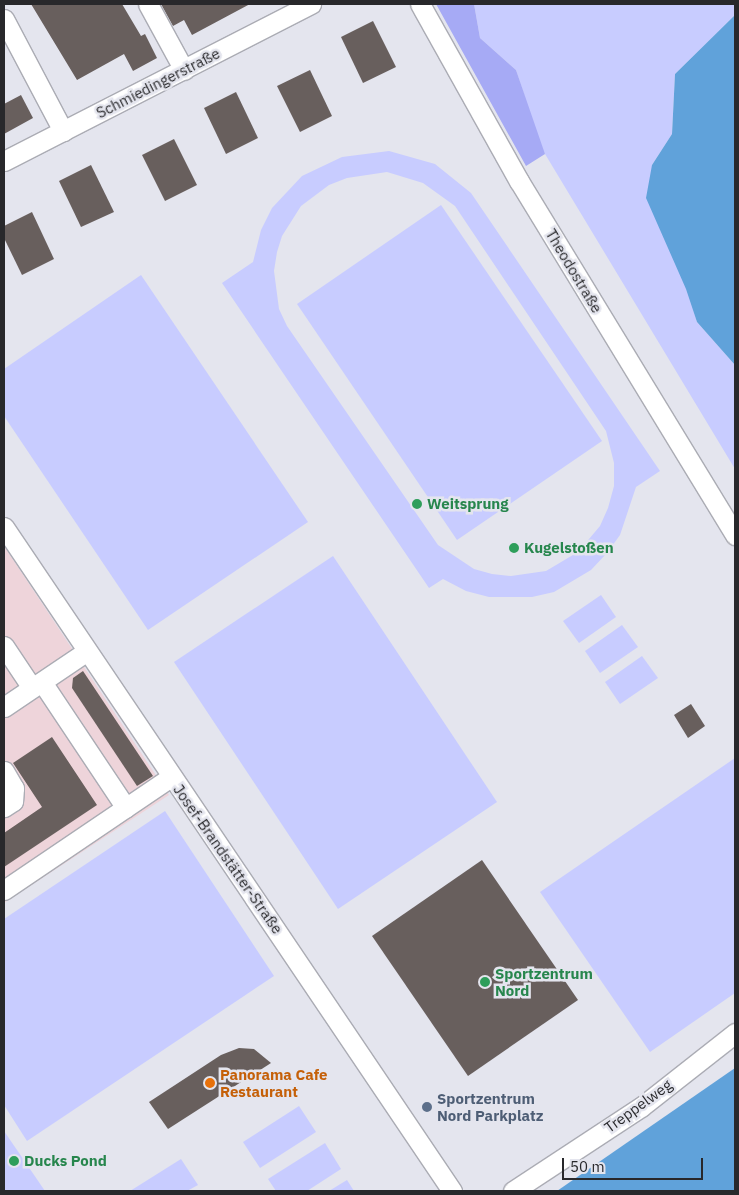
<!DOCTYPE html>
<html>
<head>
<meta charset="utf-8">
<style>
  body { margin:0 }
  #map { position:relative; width:739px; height:1195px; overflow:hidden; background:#e4e5ee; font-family:"IBM Plex Sans",sans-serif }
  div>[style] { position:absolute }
  .industrial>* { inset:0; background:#eed4da }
  .green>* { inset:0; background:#c8ccff }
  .forest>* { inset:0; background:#a6aaf5 }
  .water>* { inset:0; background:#60a2da }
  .building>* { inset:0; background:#685f5d }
  .roads { filter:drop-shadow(1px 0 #abacb4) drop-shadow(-1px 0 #abacb4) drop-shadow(0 1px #abacb4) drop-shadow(0 -1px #abacb4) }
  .minor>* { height:19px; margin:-9.5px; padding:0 9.5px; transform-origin:9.5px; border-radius:9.5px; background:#fff }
  .dots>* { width:14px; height:14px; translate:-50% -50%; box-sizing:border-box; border:2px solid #e4e5ee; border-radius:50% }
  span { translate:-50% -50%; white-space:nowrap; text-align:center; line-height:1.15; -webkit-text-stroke:5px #e4e5ee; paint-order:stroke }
  .street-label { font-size:15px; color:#28282b }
  .leisure-label { font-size:15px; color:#27864d; font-weight:700 }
  .left { translate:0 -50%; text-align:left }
  .food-label { font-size:15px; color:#c56008; font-weight:700 }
  .service-label { font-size:15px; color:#4e5e75; font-weight:700 }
  .frame { position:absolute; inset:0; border:5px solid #28282b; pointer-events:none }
  .scale { position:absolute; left:562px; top:1158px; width:141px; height:22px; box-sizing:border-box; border:2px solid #28282b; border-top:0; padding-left:6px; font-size:15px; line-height:18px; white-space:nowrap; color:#28282b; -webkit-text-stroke:4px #e4e5ee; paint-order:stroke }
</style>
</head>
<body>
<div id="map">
  <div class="industrial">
    <div style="clip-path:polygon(4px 546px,169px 795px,4px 903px)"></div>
  </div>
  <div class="green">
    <div style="clip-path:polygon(474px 4px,735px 4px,735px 15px,675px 74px,672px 134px,652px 165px,697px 322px,735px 365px,735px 469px,542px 149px,516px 70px,480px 38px)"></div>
    <div style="clip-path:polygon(evenodd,389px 151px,435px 164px,471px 193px,660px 471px,636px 487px,620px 535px,607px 553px,591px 570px,554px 592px,532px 597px,489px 597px,466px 591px,443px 579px,429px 588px,222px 283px,253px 262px,261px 230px,272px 208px,302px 176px,342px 157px,389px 151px,387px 172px,423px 183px,455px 206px,606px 431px,614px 463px,614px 486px,608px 508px,600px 526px,578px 552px,546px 571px,511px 576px,492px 574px,474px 569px,438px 545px,287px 326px,279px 309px,274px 271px,277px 252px,282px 236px,301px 206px,329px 185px,347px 178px,387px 172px)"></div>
    <div style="clip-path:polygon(441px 205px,602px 441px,457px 540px,297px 304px)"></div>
    <div style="clip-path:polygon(141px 275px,308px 522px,148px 630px,4px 416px,4px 369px)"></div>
    <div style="clip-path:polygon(333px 556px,497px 802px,338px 909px,174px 662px)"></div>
    <div style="clip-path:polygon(601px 595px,616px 617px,579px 643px,563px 621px)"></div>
    <div style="clip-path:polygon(622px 625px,638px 647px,600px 673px,585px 651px)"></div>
    <div style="clip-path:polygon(642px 656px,658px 678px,620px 704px,605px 682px)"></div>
    <div style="clip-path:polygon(735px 758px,735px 993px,650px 1052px,540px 892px)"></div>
    <div style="clip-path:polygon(165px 811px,274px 976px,27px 1141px,4px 1105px,4px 919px)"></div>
    <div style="clip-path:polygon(299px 1106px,316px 1132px,260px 1168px,243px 1142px)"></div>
    <div style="clip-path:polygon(4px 1131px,45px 1191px,4px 1191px)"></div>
    <div style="clip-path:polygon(325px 1143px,341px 1169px,307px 1191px,276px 1191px,268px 1179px)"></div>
    <div style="clip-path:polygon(181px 1159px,198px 1185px,187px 1191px,130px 1191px)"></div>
    <div style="clip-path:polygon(347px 1180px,354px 1191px,329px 1191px)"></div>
  </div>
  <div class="forest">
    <div style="clip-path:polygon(436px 4px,474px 4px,480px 38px,516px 70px,545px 154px,526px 166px)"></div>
  </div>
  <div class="water">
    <div style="clip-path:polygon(735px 15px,735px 365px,697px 322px,686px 289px,646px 198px,652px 165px,672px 134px,675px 74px)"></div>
    <div style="clip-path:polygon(735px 1068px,735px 1191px,557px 1191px)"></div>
  </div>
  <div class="building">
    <div style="clip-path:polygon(31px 4px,122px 4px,141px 36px,145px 34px,157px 58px,133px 71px,124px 54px,77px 80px)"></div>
    <div style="clip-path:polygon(161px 4px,250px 4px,192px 35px,184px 20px,173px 26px)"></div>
    <div style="clip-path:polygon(373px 21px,396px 67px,363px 83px,341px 37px)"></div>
    <div style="clip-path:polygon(310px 70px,332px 116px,300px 132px,277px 86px)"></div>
    <div style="clip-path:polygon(236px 92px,258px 138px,226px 154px,204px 108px)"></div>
    <div style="clip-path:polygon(21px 95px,33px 118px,4px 134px,4px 104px)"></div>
    <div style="clip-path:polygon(174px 139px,197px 185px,165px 201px,142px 155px)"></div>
    <div style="clip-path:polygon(91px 165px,114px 212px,81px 227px,59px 181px)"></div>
    <div style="clip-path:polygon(32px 212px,54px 259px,22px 275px,4px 238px,4px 226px)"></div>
    <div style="clip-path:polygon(83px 671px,153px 776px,137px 786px,72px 688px,73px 678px)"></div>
    <div style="clip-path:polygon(691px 704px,705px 726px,688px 738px,674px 715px)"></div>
    <div style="clip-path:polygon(52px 737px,97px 805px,4px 867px,4px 833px,42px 807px,13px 763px)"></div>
    <div style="clip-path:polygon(482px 860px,578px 1000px,468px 1076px,372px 936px)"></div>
    <div style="clip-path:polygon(239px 1048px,254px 1049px,271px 1063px,168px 1129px,149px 1102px,221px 1055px)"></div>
  </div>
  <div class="roads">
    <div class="minor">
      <div style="left:148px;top:4px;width:75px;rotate:61.4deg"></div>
      <div style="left:420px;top:4px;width:203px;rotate:60.8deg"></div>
      <div style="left:519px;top:181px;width:415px;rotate:58.6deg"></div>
      <div style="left:4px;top:19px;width:127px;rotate:62.2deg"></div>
      <div style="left:4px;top:161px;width:345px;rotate:-27.1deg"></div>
      <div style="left:4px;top:527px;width:801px;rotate:55.99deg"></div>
      <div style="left:4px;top:646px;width:50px;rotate:56.3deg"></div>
      <div style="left:42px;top:682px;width:151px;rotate:56.3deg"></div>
      <div style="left:4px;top:707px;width:100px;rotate:-34deg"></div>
      <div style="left:4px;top:771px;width:20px;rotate:60deg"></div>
      <div style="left:14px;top:788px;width:13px;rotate:94deg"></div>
      <div style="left:13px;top:801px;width:11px;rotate:146deg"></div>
      <div style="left:4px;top:890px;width:202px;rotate:-34.1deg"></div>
      <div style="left:513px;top:1191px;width:153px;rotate:-33.3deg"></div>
      <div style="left:641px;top:1107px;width:120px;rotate:-38.2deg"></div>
    </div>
  </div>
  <div class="dots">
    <div style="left:417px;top:504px;background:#2e9e5b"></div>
    <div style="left:514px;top:548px;background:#2e9e5b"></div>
    <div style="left:485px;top:982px;background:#2e9e5b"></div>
    <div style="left:210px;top:1083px;background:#e8710a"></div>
    <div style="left:427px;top:1107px;background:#5c6f8a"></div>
    <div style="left:14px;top:1161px;background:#2e9e5b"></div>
  </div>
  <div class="street-label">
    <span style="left:158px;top:83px;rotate:-27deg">Schmiedingerstraße</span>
    <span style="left:574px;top:271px;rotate:59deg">Theodostraße</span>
    <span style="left:228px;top:859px;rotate:55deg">Josef-Brandstätter-Straße</span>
    <span style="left:638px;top:1106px;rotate:-36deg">Treppelweg</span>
  </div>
  <div class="leisure-label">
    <span class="left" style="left:427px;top:504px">Weitsprung</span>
    <span class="left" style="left:524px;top:548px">Kugelstoßen</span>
    <span class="left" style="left:495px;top:982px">Sportzentrum<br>Nord</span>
    <span class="left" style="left:24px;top:1161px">Ducks Pond</span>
  </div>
  <div class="food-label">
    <span class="left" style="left:220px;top:1083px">Panorama Cafe<br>Restaurant</span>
  </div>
  <div class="service-label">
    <span class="left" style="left:437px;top:1107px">Sportzentrum<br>Nord Parkplatz</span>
  </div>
  <div class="frame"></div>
  <div class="scale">50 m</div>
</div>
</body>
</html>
